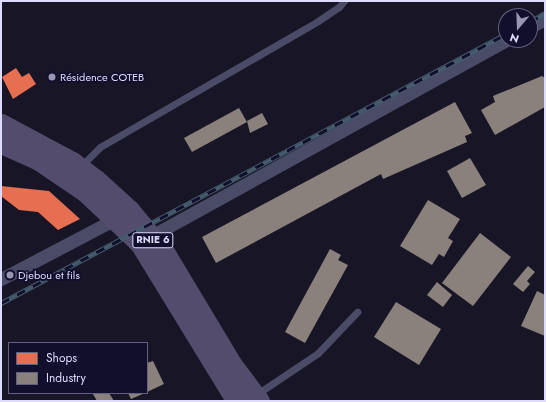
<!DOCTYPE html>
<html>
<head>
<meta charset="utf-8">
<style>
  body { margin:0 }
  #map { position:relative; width:546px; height:402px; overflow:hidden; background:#181626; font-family:Jost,sans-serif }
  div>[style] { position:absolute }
  .shops>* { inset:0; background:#e76f51 }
  .industry>* { inset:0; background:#8a817c }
  .service>* { height:7px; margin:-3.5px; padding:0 3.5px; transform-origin:3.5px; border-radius:3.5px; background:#4a4b67 }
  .minor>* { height:13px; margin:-6.5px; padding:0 6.5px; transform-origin:6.5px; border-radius:6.5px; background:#4a4b67 }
  .primary>* { height:21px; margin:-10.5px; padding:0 10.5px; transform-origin:10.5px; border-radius:10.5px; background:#544c6c }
  .rail>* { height:4.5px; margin-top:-2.25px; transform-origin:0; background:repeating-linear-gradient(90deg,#120f2d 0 9px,#445c6e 0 18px); box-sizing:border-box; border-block:1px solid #445c6e }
  .dots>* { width:11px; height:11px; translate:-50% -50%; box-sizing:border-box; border:2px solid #120f2d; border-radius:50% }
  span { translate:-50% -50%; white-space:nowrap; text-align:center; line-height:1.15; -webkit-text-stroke:4px #120f2d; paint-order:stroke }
  .shield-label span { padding:1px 3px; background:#120f2d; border:1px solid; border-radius:3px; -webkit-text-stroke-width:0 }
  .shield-label { font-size:10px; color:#dddbff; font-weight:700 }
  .poi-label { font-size:11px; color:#dddbff }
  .left { translate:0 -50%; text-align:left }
  .frame { position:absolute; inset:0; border:2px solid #dddbff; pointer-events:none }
  .legend { position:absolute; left:8px; top:342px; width:140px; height:52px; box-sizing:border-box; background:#120f2d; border:1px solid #636181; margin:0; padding:5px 7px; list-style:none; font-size:12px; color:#dddbff }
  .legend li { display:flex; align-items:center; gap:8px; height:20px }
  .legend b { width:20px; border:1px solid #636181 }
  .north { position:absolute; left:498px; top:8px; width:40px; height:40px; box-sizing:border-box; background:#120f2d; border:1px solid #636181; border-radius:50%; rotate:199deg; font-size:11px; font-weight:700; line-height:16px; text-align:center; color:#dddbff }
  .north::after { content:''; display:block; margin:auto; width:14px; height:18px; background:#9896b3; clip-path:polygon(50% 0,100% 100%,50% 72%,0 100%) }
</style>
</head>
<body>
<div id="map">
  <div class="shops">
    <div style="clip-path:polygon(16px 68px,22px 77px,29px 73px,36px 84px,13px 99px,2px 77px)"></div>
    <div style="clip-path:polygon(1px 186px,49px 191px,80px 219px,58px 230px,38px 212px,19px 210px,1px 196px)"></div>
  </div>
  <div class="industry">
    <div style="clip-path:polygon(542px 76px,545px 78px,545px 107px,495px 135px,481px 110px,495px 102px,493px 96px)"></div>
    <div style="clip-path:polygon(455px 102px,472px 133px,465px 136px,467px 142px,383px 179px,381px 174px,216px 263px,202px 237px)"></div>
    <div style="clip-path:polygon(239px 108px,247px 122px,192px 152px,184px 138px)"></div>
    <div style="clip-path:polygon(262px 113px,268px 124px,250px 133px,247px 121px)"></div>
    <div style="clip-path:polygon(470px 158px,486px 185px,462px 198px,447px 171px)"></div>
    <div style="clip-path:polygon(428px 200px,460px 219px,448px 238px,453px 241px,444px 257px,439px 254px,432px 265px,400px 246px)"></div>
    <div style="clip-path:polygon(480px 233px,511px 257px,473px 306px,442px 283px)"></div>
    <div style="clip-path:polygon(330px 249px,341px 255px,338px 260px,348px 265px,305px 343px,285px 332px)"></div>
    <div style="clip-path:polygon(528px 266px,535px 272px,527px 281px,530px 284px,523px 292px,513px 284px)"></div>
    <div style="clip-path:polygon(437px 282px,452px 295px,443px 307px,427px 295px)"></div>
    <div style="clip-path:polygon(537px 291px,545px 295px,545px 336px,521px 326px)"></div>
    <div style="clip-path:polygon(396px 302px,441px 329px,419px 365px,374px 337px)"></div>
    <div style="clip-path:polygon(153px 361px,164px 384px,147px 392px,147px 363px)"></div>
    <div style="clip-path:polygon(109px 393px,114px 401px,97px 401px,93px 394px)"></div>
    <div style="clip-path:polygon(128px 393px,145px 393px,131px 399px)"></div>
  </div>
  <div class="service">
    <div style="left:81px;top:166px;width:27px;rotate:-45deg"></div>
    <div style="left:100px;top:147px;width:252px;rotate:-30deg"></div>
    <div style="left:318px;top:21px;width:25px;rotate:-34deg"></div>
    <div style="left:339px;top:7px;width:8px;rotate:-50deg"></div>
    <div style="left:257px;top:394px;width:73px;rotate:-33.9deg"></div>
    <div style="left:318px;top:353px;width:57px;rotate:-46.4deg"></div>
  </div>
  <div class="minor">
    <div style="left:530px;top:27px;width:17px;rotate:-28deg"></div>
    <div style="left:146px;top:239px;width:412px;rotate:-28.9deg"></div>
    <div style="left:1px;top:279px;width:136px;rotate:-27.7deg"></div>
  </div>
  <div class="primary">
    <div style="left:1px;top:124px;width:81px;rotate:28.2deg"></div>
    <div style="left:72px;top:162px;width:30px;rotate:37deg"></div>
    <div style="left:96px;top:180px;width:45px;rotate:42.3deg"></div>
    <div style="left:129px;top:210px;width:55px;rotate:50.2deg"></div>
    <div style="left:164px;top:252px;width:132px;rotate:59deg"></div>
    <div style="left:232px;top:365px;width:45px;rotate:53.1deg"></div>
    <div style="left:1px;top:143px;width:42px;rotate:24.1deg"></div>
    <div style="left:39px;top:160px;width:57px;rotate:34.2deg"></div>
    <div style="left:86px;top:192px;width:74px;rotate:43.4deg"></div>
    <div style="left:140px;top:243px;width:185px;rotate:58.5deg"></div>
  </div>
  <div class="rail">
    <div style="left:530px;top:22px;width:17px;rotate:-31deg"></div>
    <div style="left:1px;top:303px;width:572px;rotate:-28.04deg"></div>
  </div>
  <div class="dots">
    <div style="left:52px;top:77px;background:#9896b3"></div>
    <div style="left:10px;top:275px;background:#9896b3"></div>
  </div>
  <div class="shield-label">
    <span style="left:153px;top:240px">RNIE 6</span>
  </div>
  <div class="poi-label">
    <span class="left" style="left:60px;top:77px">Résidence COTEB</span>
    <span class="left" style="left:18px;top:275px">Djebou et fils</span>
  </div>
  <div class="frame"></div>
  <ul class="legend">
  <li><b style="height:11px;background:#e76f51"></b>Shops</li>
  <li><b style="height:11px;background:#8a817c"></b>Industry</li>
  </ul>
  <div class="north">N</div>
</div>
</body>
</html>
